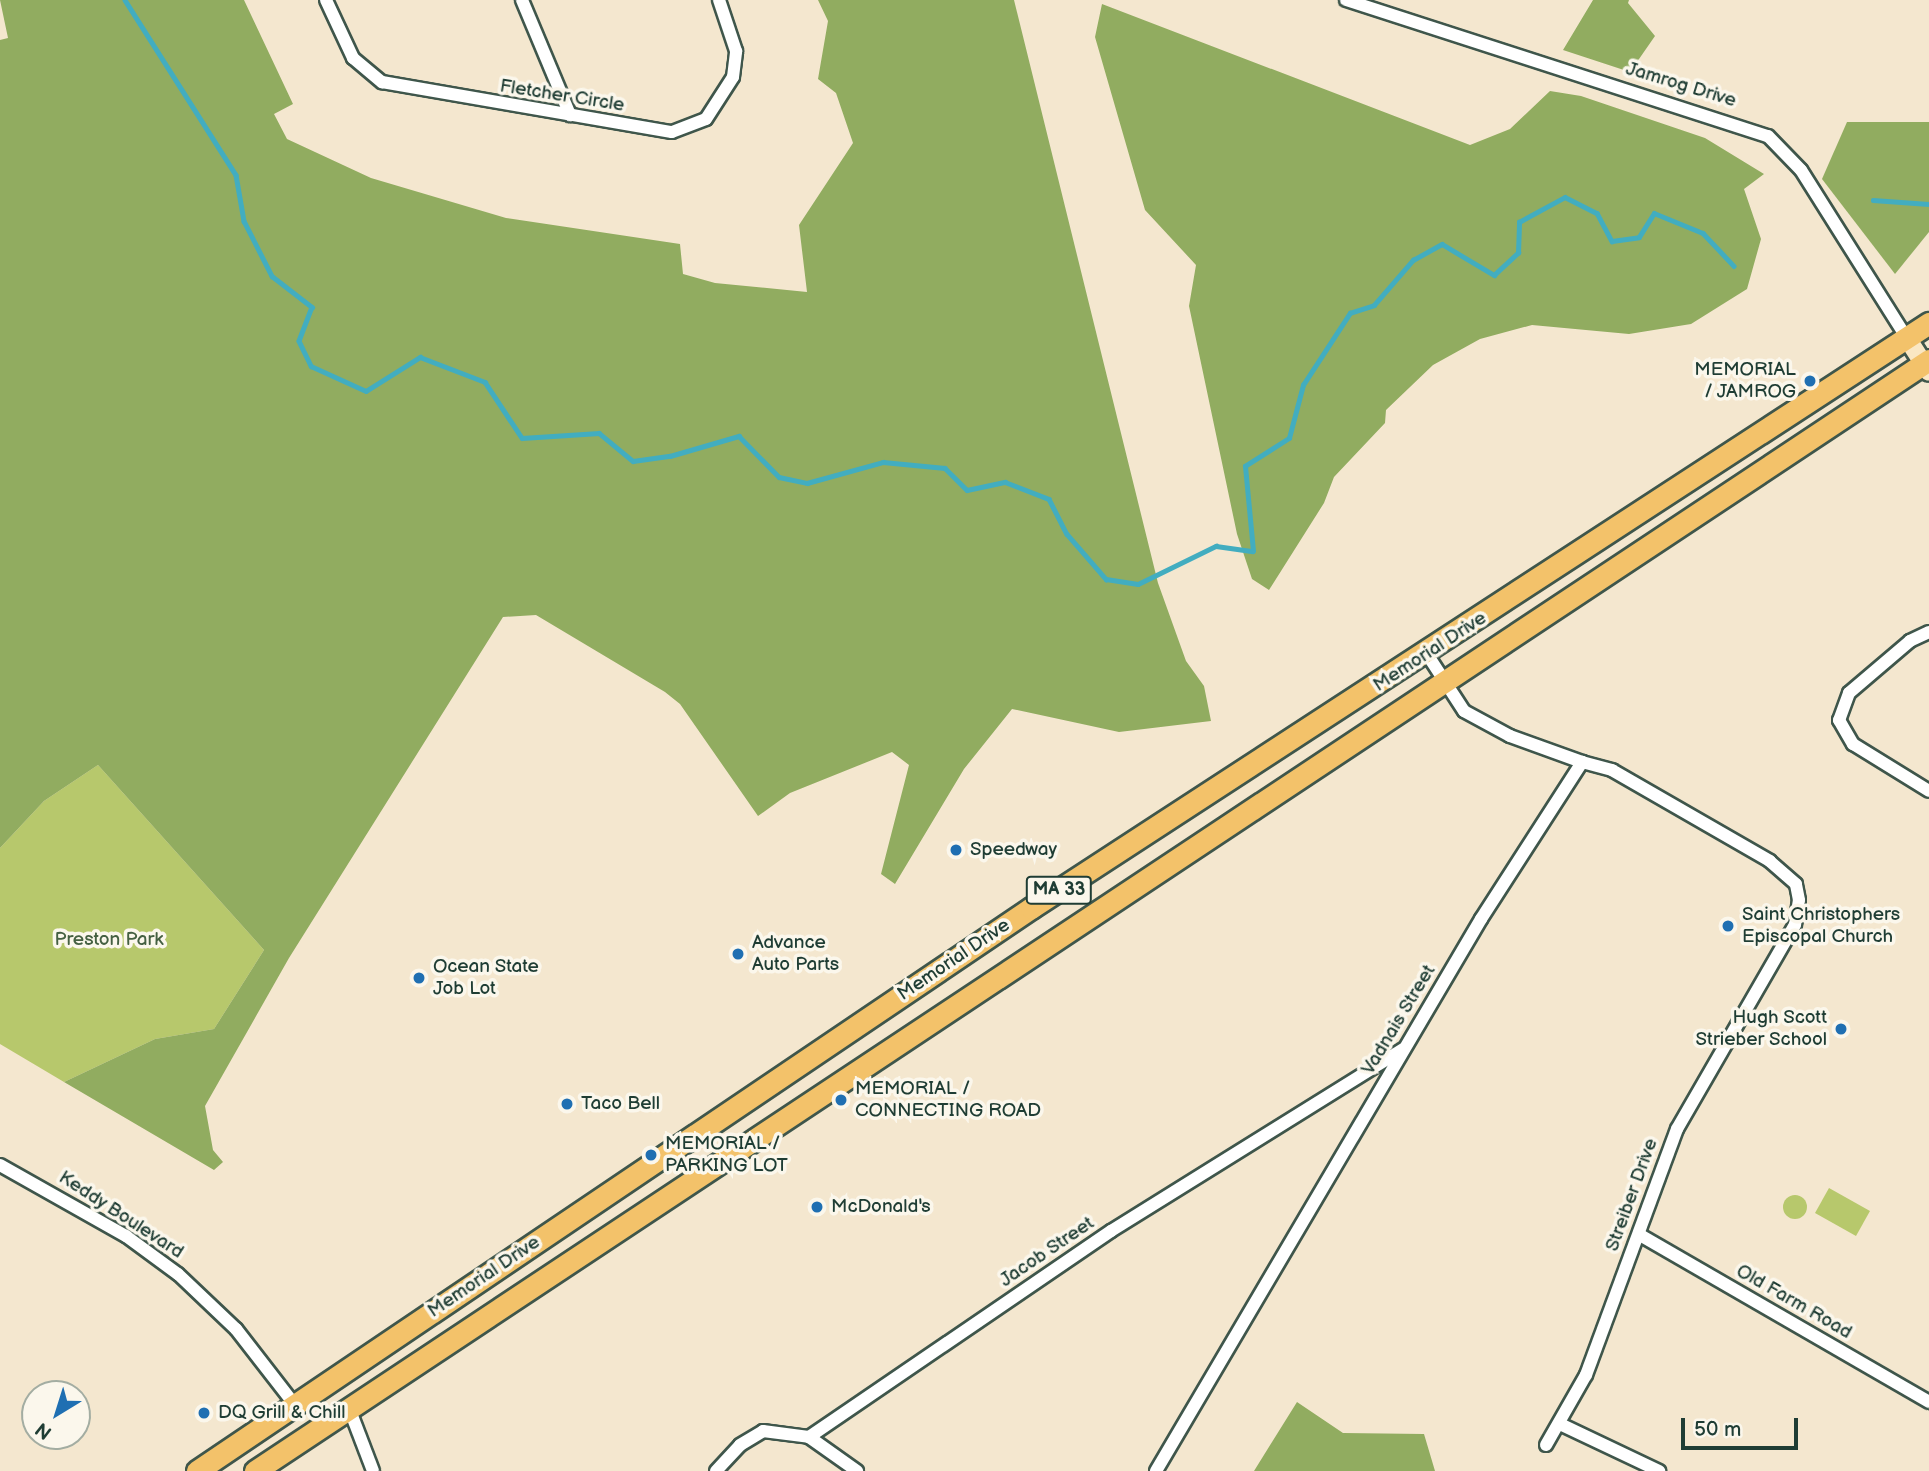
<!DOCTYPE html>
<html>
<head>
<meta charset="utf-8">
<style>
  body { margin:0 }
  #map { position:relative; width:1929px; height:1471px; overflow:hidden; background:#f4e7cf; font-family:"Balsamiq Sans",sans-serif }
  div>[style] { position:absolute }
  .green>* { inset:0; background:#b7c86c }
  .round { border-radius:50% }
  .forest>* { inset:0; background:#91ac60 }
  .stream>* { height:4.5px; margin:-2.25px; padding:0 2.25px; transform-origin:2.25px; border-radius:2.25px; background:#42adc0 }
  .roads { filter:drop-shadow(2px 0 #3f564b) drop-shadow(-2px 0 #3f564b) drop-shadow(0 2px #3f564b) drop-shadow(0 -2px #3f564b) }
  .street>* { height:12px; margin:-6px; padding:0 6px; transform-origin:6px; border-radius:6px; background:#fff }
  .secondary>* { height:18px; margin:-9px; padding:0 9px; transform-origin:9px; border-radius:9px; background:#fae7c3 }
  .primary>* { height:21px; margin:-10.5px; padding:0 10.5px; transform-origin:10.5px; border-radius:10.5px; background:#f3c26a }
  .dots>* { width:19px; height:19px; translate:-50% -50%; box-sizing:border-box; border:4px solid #fbf7ec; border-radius:50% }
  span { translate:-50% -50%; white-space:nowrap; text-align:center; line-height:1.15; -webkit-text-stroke:7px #fbf7ec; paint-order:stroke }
  .shield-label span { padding:2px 5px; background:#fbf7ec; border:2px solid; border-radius:5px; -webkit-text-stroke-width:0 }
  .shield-label { font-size:18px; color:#1f3d34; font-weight:700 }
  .street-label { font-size:19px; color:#1f3d34 }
  .poi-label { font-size:19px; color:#1f3d34 }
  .right { translate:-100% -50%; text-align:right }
  .left { translate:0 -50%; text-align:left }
  .park-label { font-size:19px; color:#456042 }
  .north { position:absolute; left:21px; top:1380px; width:70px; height:70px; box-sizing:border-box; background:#fbf7ec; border:2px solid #a3ada2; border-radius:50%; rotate:218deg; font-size:19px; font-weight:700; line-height:28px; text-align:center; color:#1f3d34 }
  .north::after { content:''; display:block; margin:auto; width:24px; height:32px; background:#1f6fb2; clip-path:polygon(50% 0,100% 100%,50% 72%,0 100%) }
  .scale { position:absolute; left:1681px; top:1418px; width:117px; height:32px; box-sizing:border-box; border:4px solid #1f3d34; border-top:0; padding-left:9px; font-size:21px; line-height:24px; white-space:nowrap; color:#1f3d34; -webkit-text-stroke:5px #fbf7ec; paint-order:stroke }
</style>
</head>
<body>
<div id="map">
  <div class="green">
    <div style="clip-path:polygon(98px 765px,264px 950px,214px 1029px,155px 1039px,64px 1082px,0 1044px,0 848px,44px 801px)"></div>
    <div style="clip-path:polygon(1829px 1188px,1870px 1211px,1856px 1236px,1815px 1213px)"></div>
    <div class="round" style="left:1783px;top:1195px;width:24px;height:24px"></div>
  </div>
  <div class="forest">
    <div style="clip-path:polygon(0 0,244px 0,293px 104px,274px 114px,287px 139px,371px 178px,506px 218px,680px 244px,683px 274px,715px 283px,807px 292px,799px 225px,853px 143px,836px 93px,818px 79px,828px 21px,818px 0,1014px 0,1158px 583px,1186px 661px,1204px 686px,1211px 721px,1119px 732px,1012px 709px,964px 769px,895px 884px,881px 874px,909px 765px,892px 752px,790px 793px,758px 816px,680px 704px,665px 692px,536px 615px,503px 617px,289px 958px,205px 1106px,213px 1150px,223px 1162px,214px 1170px,64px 1082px,155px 1039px,214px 1029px,264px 950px,98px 765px,44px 801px,0 848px,0 40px,8px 38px)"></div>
    <div style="clip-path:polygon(1593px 0,1629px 0,1628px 3px,1655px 36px,1630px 72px,1563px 50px)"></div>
    <div style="clip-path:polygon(1102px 4px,1470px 145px,1510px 129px,1550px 91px,1581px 96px,1705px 138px,1764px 174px,1744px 189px,1761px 239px,1747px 289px,1691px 324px,1629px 334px,1532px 325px,1480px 339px,1433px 365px,1386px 410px,1385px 423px,1334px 477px,1324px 503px,1269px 590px,1252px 579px,1237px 534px,1189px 306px,1196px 265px,1145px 210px,1095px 37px)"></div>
    <div style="clip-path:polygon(1847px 122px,1929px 122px,1929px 232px,1895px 274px,1822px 179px)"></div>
    <div style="clip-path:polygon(1297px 1402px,1343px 1433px,1424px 1434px,1435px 1471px,1254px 1471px)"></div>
  </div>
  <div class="stream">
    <div style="left:125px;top:0;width:207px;rotate:57.6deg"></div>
    <div style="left:236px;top:175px;width:47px;rotate:80.1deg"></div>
    <div style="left:244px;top:221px;width:62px;rotate:63deg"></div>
    <div style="left:272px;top:276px;width:51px;rotate:37.8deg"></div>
    <div style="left:312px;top:307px;width:36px;rotate:111deg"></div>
    <div style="left:299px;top:341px;width:28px;rotate:64deg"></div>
    <div style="left:311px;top:366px;width:60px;rotate:24.4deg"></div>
    <div style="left:366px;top:391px;width:64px;rotate:-32.2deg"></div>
    <div style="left:420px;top:357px;width:70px;rotate:21deg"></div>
    <div style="left:485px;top:382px;width:67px;rotate:56.5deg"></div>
    <div style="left:522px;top:438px;width:77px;rotate:-3.7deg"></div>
    <div style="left:599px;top:433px;width:44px;rotate:39.5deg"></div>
    <div style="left:633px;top:461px;width:37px;rotate:-8deg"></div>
    <div style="left:670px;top:456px;width:72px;rotate:-16.2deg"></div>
    <div style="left:739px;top:436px;width:57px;rotate:45.7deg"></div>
    <div style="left:779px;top:477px;width:29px;rotate:12deg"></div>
    <div style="left:807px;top:483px;width:79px;rotate:-15.4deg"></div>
    <div style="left:883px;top:462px;width:62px;rotate:5.5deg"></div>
    <div style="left:945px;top:468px;width:31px;rotate:45deg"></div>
    <div style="left:967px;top:490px;width:39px;rotate:-12deg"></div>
    <div style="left:1005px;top:482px;width:47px;rotate:21.1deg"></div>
    <div style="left:1049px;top:499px;width:39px;rotate:63deg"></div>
    <div style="left:1067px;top:534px;width:60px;rotate:49.1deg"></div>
    <div style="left:1106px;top:579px;width:32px;rotate:9deg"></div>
    <div style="left:1138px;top:584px;width:87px;rotate:-26deg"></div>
    <div style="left:1216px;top:546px;width:37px;rotate:8deg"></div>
    <div style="left:1253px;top:551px;width:85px;rotate:-95.4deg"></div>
    <div style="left:1245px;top:466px;width:52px;rotate:-32.5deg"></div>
    <div style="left:1289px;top:438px;width:55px;rotate:-75.2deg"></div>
    <div style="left:1303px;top:385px;width:86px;rotate:-56.9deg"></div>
    <div style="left:1350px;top:313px;width:25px;rotate:-18deg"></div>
    <div style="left:1374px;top:305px;width:60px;rotate:-49.1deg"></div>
    <div style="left:1413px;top:260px;width:33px;rotate:-29deg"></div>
    <div style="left:1442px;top:244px;width:61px;rotate:30.8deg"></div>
    <div style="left:1494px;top:275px;width:33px;rotate:-43deg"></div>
    <div style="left:1518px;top:253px;width:31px;rotate:-88deg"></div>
    <div style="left:1519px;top:222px;width:52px;rotate:-28.5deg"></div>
    <div style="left:1565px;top:197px;width:36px;rotate:27deg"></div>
    <div style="left:1597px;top:213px;width:32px;rotate:62deg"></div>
    <div style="left:1612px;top:241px;width:27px;rotate:-8deg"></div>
    <div style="left:1639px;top:237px;width:28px;rotate:-58deg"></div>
    <div style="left:1654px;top:213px;width:53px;rotate:22.2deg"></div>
    <div style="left:1703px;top:233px;width:45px;rotate:46.8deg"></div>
    <div style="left:1873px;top:200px;width:56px;rotate:4.1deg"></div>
  </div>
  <div class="roads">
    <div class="street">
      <div style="left:326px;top:0;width:64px;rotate:65deg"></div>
      <div style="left:353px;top:58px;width:38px;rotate:40deg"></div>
      <div style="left:382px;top:82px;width:294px;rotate:9.8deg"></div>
      <div style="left:672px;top:132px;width:36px;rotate:-21deg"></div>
      <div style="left:706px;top:119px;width:50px;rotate:-57.3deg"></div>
      <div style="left:733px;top:77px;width:26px;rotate:-83deg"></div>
      <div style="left:736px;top:51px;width:54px;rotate:-108.4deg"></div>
      <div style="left:522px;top:0;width:125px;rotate:67.3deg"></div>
      <div style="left:1346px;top:0;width:443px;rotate:17.9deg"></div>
      <div style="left:1768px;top:136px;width:47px;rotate:45.9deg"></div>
      <div style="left:1801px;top:170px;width:199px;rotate:57.8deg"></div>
      <div style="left:1929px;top:632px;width:21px;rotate:155deg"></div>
      <div style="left:1910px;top:641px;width:80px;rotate:139.6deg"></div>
      <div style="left:1849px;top:693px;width:29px;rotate:110deg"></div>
      <div style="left:1839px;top:720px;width:28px;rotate:60deg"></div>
      <div style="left:1853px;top:744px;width:89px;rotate:31.7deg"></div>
      <div style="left:0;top:1165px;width:145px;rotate:29.4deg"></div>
      <div style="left:126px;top:1236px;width:64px;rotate:36.2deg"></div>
      <div style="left:178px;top:1274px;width:80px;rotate:43.5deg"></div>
      <div style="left:236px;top:1329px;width:96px;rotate:52.2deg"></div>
      <div style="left:1640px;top:1235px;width:334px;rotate:30deg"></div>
      <div style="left:349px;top:1408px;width:67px;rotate:69.1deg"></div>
      <div style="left:1560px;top:1424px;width:110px;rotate:25.4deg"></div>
      <div style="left:809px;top:1437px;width:59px;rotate:35.3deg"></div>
      <div style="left:1546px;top:1445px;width:81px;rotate:-60.3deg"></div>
      <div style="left:1586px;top:1375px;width:262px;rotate:-69.7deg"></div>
      <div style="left:1677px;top:1129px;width:236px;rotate:-60deg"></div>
      <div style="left:1795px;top:925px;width:25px;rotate:-81deg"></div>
      <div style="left:1799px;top:900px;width:16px;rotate:-101deg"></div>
      <div style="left:1796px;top:884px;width:35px;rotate:-139deg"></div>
      <div style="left:1770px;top:861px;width:182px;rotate:-150.1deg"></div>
      <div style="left:1612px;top:770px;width:31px;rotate:-165deg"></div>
      <div style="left:716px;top:1471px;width:35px;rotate:-47deg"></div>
      <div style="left:740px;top:1445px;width:27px;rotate:-31deg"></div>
      <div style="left:763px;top:1431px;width:46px;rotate:7.4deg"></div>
      <div style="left:809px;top:1437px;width:366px;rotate:-34.3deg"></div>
      <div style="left:1111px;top:1231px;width:344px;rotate:-31.9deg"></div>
      <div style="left:1156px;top:1471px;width:641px;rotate:-59.51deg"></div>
      <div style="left:1481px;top:919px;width:187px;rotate:-57.2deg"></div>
      <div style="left:1582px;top:762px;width:77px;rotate:-160.1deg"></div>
      <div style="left:1510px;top:736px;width:52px;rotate:-151.5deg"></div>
      <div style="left:1464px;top:711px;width:68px;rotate:-123deg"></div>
    </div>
    <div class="secondary">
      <div style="left:1907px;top:338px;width:40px;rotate:57.1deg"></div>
    </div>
    <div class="primary">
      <div style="left:197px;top:1471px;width:1006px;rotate:-34.02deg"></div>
      <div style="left:1031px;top:908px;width:1072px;rotate:-33.08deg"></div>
      <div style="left:255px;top:1471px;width:2009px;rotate:-33.57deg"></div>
    </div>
  </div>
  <div class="dots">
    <div style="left:1810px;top:381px;background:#1f6fb2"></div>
    <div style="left:956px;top:850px;background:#1f6fb2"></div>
    <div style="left:1728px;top:926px;background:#1f6fb2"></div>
    <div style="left:738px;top:954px;background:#1f6fb2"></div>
    <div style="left:419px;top:978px;background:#1f6fb2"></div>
    <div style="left:1841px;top:1029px;background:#1f6fb2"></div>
    <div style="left:841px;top:1100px;background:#1f6fb2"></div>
    <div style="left:567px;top:1104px;background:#1f6fb2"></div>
    <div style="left:651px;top:1155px;background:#1f6fb2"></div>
    <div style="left:817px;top:1207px;background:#1f6fb2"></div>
    <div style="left:204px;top:1413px;background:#1f6fb2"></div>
  </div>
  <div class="shield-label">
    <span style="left:1059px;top:890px">MA 33</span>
  </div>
  <div class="street-label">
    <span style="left:1681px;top:85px;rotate:17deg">Jamrog Drive</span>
    <span style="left:562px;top:96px;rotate:9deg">Fletcher Circle</span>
    <span style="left:1430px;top:652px;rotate:-33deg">Memorial Drive</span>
    <span style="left:954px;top:960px;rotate:-34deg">Memorial Drive</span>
    <span style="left:1399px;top:1020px;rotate:-59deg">Vadnais Street</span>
    <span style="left:1632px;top:1195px;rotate:-70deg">Streiber Drive</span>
    <span style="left:121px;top:1215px;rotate:33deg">Keddy Boulevard</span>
    <span style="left:1047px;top:1252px;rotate:-34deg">Jacob Street</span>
    <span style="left:484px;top:1277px;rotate:-34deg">Memorial Drive</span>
    <span style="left:1794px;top:1302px;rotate:30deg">Old Farm Road</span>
  </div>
  <div class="poi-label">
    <span class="right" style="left:1796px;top:381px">MEMORIAL<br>/ JAMROG</span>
    <span class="left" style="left:970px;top:850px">Speedway</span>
    <span class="left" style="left:1742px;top:926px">Saint Christophers<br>Episcopal Church</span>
    <span class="left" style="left:752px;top:954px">Advance<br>Auto Parts</span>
    <span class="left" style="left:433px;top:978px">Ocean State<br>Job Lot</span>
    <span class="right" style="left:1827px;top:1029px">Hugh Scott<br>Strieber School</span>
    <span class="left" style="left:855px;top:1100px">MEMORIAL /<br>CONNECTING ROAD</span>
    <span class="left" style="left:581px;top:1104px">Taco Bell</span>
    <span class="left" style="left:665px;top:1155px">MEMORIAL /<br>PARKING LOT</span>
    <span class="left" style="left:831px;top:1207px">McDonald's</span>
    <span class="left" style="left:218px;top:1413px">DQ Grill &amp; Chill</span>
  </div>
  <div class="park-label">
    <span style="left:109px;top:940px">Preston Park</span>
  </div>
  <div class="north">N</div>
  <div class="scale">50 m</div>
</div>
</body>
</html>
